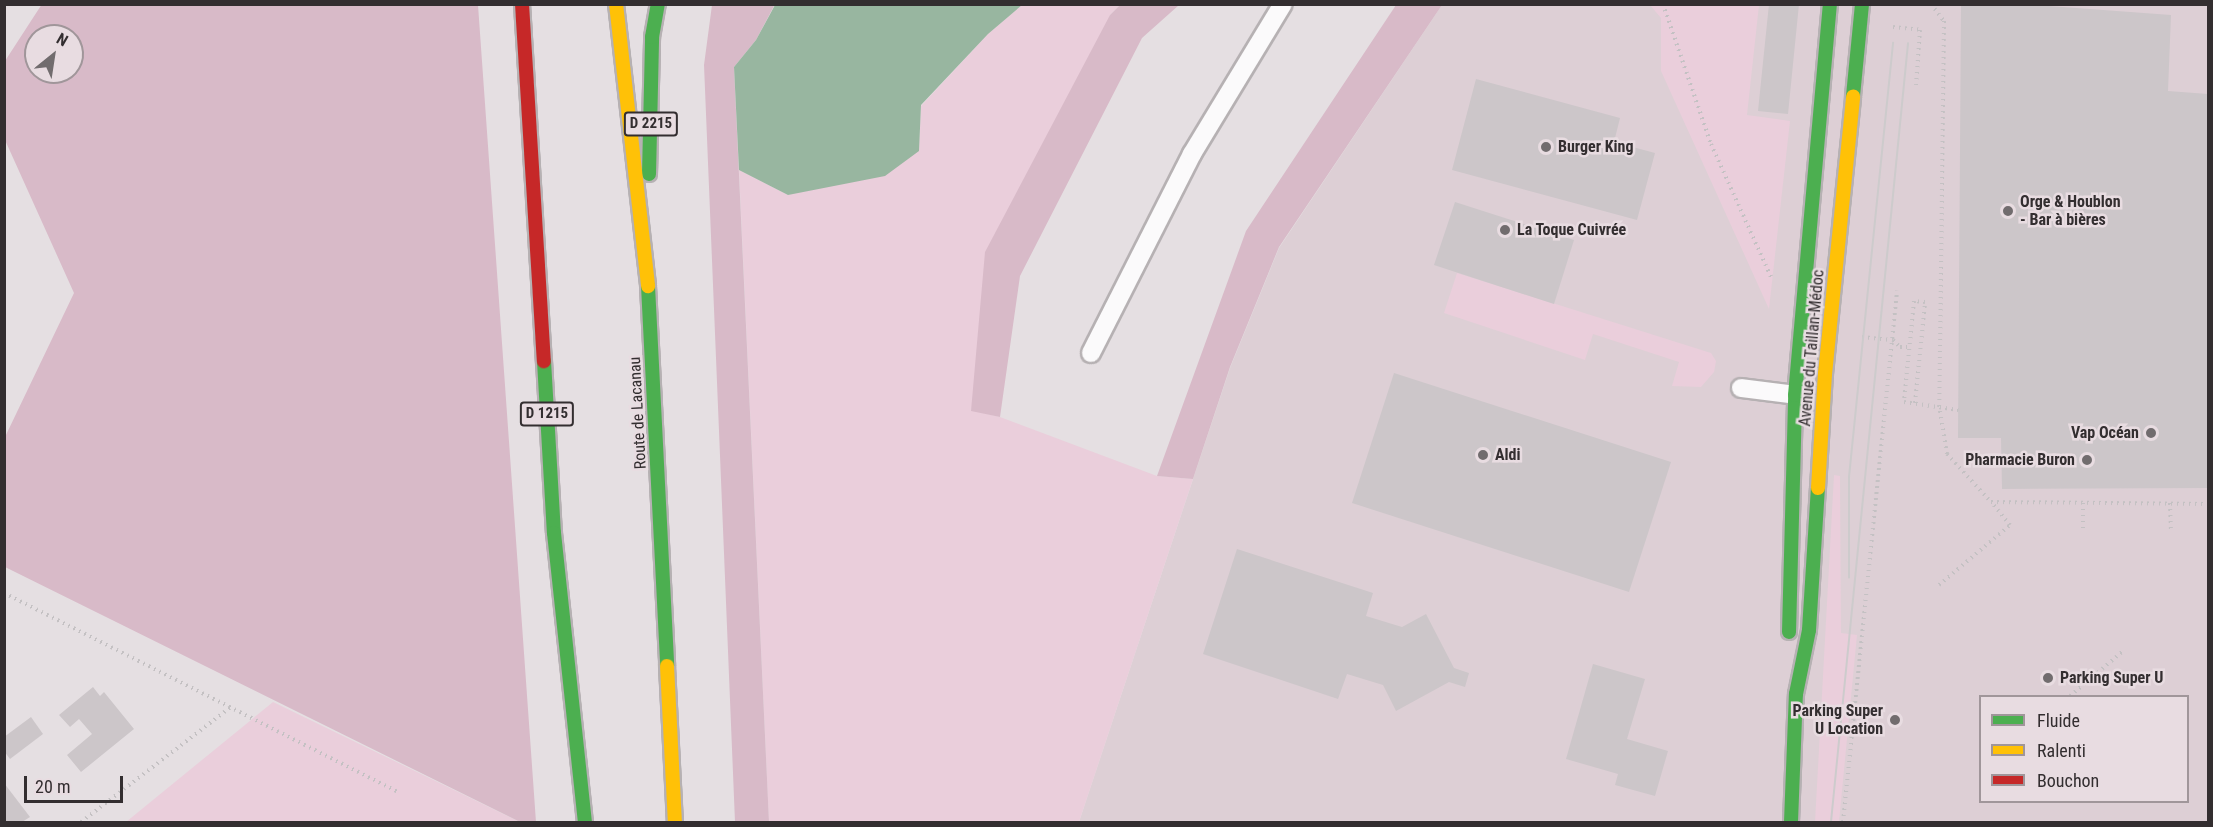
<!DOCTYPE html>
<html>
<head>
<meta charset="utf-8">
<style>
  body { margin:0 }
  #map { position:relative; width:2213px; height:827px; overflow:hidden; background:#e5dfe2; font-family:"Roboto Condensed",sans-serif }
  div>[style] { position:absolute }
  .built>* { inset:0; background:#ddcfd5 }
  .green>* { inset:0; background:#eacedb }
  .forest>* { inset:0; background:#d8bac8 }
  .water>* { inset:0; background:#98b6a0 }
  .building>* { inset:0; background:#ccc6c9 }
  .path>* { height:4px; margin-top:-2px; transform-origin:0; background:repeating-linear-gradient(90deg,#c4c1c3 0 1.5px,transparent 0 6px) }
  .roads { filter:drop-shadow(2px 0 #b6b1b3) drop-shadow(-2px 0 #b6b1b3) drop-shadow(0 2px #b6b1b3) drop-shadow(0 -2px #b6b1b3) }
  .lane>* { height:18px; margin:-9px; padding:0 9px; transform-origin:9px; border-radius:9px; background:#fbfafb }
  .fast>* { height:14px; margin:-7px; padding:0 7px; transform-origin:7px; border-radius:7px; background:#4caf50 }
  .slow>* { height:14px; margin:-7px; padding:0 7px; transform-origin:7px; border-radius:7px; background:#ffc107 }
  .jam>* { height:14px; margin:-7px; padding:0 7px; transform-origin:7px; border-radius:7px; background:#c62828 }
  .tram>* { height:1.5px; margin:-0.75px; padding:0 0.75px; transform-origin:0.75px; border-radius:0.75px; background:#cdcbcc }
  .dots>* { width:16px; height:16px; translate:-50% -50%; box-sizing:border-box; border:3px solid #e8dce1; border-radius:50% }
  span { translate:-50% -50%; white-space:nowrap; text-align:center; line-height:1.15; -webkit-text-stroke:5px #e8dce1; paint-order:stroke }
  .shield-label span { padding:2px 4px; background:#e8dce1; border:2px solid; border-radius:4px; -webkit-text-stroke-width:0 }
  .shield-label { font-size:15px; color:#332e30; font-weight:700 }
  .poi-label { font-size:16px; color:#332e30; font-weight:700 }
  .left { translate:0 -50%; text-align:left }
  .right { translate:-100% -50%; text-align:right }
  .street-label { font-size:16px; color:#332e30 }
  .frame { position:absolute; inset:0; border:6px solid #332e30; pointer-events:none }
  .legend { position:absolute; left:1979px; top:695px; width:210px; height:108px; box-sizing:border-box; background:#e8dce1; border:2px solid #a0969a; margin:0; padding:8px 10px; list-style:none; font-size:18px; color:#332e30 }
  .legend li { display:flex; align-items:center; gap:12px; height:30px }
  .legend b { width:30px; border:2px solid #a0969a }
  .north { position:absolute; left:24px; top:24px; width:60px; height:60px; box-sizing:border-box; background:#e8dce1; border:2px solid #a0969a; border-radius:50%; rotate:30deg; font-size:16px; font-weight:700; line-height:24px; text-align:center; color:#332e30 }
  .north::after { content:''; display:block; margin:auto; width:21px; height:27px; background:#716c6e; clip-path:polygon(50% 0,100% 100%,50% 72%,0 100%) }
  .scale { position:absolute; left:24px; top:776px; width:99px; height:27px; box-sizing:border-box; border:3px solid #332e30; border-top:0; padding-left:8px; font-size:18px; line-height:21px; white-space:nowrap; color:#332e30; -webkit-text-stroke:4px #e8dce1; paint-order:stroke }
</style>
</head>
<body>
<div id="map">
  <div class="built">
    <div style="clip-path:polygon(evenodd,1442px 5px,2208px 5px,2208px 822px,1079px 822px,1230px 368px,1279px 248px,1442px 5px,1980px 696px,2188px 696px,2188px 802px,1980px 802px,1980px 696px)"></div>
  </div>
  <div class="green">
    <div style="clip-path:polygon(1022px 5px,1120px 5px,1110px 15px,971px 410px,1000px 417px,1157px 476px,1193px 479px,1079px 822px,769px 822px,739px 170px,788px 195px,919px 151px,921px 106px,988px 34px)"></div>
    <div style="clip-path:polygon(1650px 5px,1759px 5px,1747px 115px,1790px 121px,1769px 309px,1661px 71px,1661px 18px)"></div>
    <div style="clip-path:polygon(1457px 273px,1711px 353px,1716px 361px,1714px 372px,1701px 387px,1672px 386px,1679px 362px,1593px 334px,1585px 360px,1444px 313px)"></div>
    <div style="clip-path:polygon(1834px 475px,1840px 476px,1841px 633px,1857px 635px,1839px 822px,1815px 822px)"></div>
    <div style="clip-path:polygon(273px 702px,520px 822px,126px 822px)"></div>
  </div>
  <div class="forest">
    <div style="clip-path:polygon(evenodd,42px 4px,478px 5px,536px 822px,520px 822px,5px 567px,5px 437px,74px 293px,5px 140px,5px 61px,42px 4px,36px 36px,72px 36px,72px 72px,36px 72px,36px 36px)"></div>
    <div style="clip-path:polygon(775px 4px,756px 40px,734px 67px,769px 822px,735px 822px,704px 65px,712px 5px)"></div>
    <div style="clip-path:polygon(1120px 5px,1179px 5px,1142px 38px,1020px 276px,1000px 417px,971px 411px,985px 252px,1110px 15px)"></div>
    <div style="clip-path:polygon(1396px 5px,1442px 5px,1279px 247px,1230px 367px,1193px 479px,1157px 476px,1246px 231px)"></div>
  </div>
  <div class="water">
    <div style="clip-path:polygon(775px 5px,775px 4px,1022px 5px,988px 34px,921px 105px,919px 151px,885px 176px,788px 195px,739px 170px,734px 67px,756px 40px)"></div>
  </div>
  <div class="building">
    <div style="clip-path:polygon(1769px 4px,1799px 4px,1788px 114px,1758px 111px)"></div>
    <div style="clip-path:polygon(1961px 4px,2023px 4px,2171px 15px,2168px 91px,2208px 94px,2208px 488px,2002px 489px,2001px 438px,1958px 438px)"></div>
    <div style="clip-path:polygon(1476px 79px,1620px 118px,1614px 142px,1655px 153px,1637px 220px,1452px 170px)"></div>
    <div style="clip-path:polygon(1455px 202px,1574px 240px,1554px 304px,1434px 265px)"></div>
    <div style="clip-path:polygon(1394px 373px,1671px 462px,1629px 592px,1352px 503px)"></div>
    <div style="clip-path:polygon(1237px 549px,1373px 593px,1366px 616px,1402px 627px,1426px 614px,1454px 668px,1469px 673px,1465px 687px,1449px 682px,1396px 711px,1383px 685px,1347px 674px,1338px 699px,1203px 654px)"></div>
    <div style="clip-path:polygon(1593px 664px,1645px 679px,1627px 739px,1668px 751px,1655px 796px,1615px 785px,1618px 774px,1566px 759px)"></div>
    <div style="clip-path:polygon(93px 687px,100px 696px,104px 692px,134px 729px,81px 772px,67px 755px,92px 734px,79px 719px,70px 727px,59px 715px)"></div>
    <div style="clip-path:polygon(31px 717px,43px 734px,10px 759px,4px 751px,4px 737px)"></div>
    <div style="clip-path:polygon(4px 783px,30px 817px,22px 822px,4px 822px)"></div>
  </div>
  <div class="path">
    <div style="left:1663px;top:4px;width:148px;rotate:71.1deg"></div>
    <div style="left:1711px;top:144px;width:148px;rotate:65.7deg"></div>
    <div style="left:1931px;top:4px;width:21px;rotate:53deg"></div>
    <div style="left:1944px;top:21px;width:384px;rotate:90.7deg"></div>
    <div style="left:1939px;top:405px;width:50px;rotate:80.7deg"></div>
    <div style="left:1947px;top:454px;width:65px;rotate:47.5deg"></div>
    <div style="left:1991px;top:502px;width:217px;rotate:0.5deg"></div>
    <div style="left:1893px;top:27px;width:27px;rotate:6deg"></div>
    <div style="left:1920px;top:30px;width:55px;rotate:94.2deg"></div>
    <div style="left:1862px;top:337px;width:31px;rotate:6deg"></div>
    <div style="left:1893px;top:340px;width:10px;rotate:45deg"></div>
    <div style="left:1900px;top:347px;width:10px"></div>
    <div style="left:1915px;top:403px;width:101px;rotate:-84.3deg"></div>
    <div style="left:1925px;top:302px;width:11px;rotate:-175deg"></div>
    <div style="left:1914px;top:301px;width:101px;rotate:95.7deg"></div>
    <div style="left:1904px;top:402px;width:55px;rotate:8.4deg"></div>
    <div style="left:2083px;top:503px;width:26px;rotate:90deg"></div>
    <div style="left:2170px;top:503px;width:27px;rotate:88deg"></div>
    <div style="left:1939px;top:585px;width:93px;rotate:-40.2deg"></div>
    <div style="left:2010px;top:525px;width:28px;rotate:-129deg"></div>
    <div style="left:4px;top:593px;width:441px;rotate:26.8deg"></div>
    <div style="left:2070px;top:696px;width:70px;rotate:-40.3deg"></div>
    <div style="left:81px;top:822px;width:189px;rotate:-37.5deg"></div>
    <div style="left:1843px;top:822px;width:534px;rotate:-84.19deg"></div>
  </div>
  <div class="roads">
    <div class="lane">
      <div style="left:1091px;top:353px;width:223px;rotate:-63.1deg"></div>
      <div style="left:1192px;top:154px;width:175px;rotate:-58.8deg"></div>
      <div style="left:1741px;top:388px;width:64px;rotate:7.2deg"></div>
    </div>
    <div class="fast">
      <div style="left:1853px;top:96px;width:92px;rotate:-84.4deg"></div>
      <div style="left:649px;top:174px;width:137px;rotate:-88.7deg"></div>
      <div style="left:652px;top:37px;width:34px;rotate:-80deg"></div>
      <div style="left:648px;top:286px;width:380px;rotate:87.1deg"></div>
      <div style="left:544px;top:361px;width:172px;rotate:86.7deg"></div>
      <div style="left:554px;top:533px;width:291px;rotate:83.9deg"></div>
      <div style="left:1789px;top:632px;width:237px;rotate:-88.5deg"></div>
      <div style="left:1795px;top:395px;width:393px;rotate:-84.9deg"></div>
      <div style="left:1791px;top:822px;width:128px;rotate:-87.8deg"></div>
      <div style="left:1796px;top:694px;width:65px;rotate:-78.5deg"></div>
      <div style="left:1809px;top:630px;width:142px;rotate:-86.4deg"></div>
    </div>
    <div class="slow">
      <div style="left:616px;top:4px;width:284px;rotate:83.5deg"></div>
      <div style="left:1818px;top:488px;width:114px;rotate:-86.5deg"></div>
      <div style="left:1825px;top:374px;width:279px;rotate:-84.2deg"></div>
      <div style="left:667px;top:666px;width:156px;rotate:87.1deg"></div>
    </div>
    <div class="jam">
      <div style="left:522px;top:4px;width:358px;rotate:86.5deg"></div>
    </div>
  </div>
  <div class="tram">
    <div style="left:1849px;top:578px;width:101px;rotate:-90deg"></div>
    <div style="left:1849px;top:477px;width:436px;rotate:-84.2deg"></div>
    <div style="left:1831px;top:822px;width:782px;rotate:-84.35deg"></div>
  </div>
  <div class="dots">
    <div style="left:1546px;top:147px;background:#716c6e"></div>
    <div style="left:2008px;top:211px;background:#716c6e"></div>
    <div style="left:1505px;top:230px;background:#716c6e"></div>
    <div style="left:2151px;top:433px;background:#716c6e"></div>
    <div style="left:1483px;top:455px;background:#716c6e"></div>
    <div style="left:2087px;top:460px;background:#716c6e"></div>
    <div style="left:2048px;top:678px;background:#716c6e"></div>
    <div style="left:1895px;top:720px;background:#716c6e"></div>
  </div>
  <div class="shield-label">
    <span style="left:651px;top:124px">D 2215</span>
    <span style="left:547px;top:414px">D 1215</span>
  </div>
  <div class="poi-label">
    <span class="left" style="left:1558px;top:147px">Burger King</span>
    <span class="left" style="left:2020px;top:211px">Orge &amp; Houblon<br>- Bar à bières</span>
    <span class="left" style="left:1517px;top:230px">La Toque Cuivrée</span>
    <span class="right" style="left:2139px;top:433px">Vap Océan</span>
    <span class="left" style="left:1495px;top:455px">Aldi</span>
    <span class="right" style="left:2075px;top:460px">Pharmacie Buron</span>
    <span class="left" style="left:2060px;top:678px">Parking Super U</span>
    <span class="right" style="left:1883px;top:720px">Parking Super<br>U Location</span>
  </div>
  <div class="street-label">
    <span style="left:1812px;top:348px;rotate:-85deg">Avenue du Taillan-Médoc</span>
    <span style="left:638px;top:413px;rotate:-93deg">Route de Lacanau</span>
  </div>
  <div class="frame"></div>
  <ul class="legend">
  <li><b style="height:8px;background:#4caf50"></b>Fluide</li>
  <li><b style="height:8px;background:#ffc107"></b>Ralenti</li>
  <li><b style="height:8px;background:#c62828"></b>Bouchon</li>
  </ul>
  <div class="north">N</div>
  <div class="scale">20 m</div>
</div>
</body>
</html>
